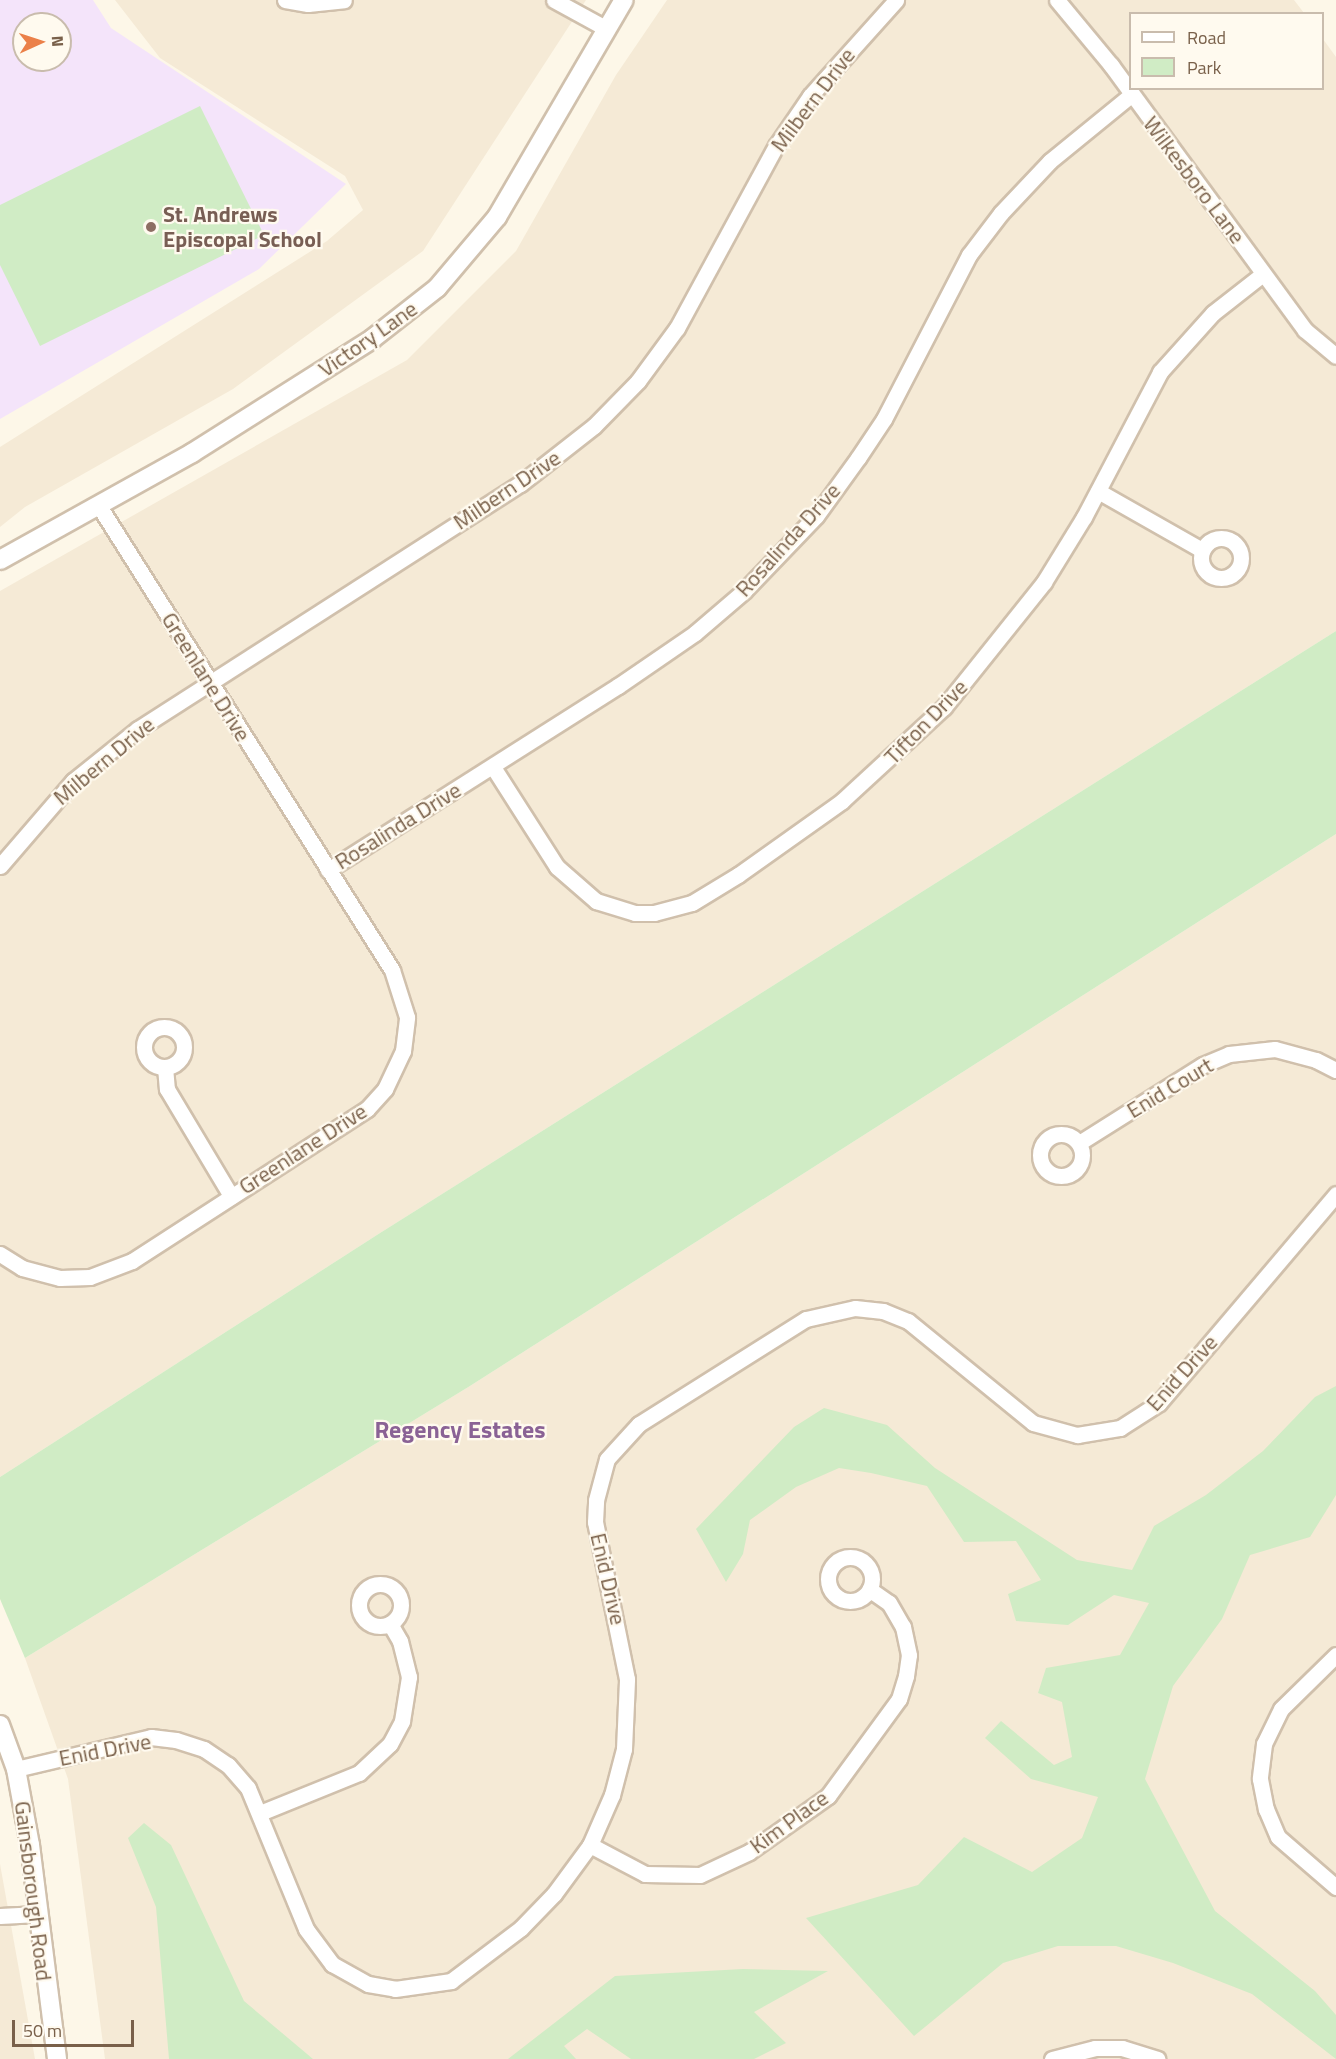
<!DOCTYPE html>
<html>
<head>
<meta charset="utf-8">
<style>
  body { margin:0 }
  #map { position:relative; width:1336px; height:2059px; overflow:hidden; background:#fdf7e8; font-family:"Titillium Web",sans-serif }
  div>[style] { position:absolute }
  .residential>* { inset:0; background:#f5ead6 }
  .education>* { inset:0; background:#f4e4fa }
  .green>* { inset:0; background:#d0ecc5 }
  .roads { filter:drop-shadow(2px 0 #d0c0ac) drop-shadow(-2px 0 #d0c0ac) drop-shadow(0 2px #d0c0ac) drop-shadow(0 -2px #d0c0ac) }
  .minor>* { height:15px; margin:-7.5px; padding:0 7.5px; transform-origin:7.5px; border-radius:7.5px; background:#fff }
  .minor>.ring { margin:-7.5px; padding:0; box-sizing:content-box; background:none; border:15px solid #fff; border-radius:50% }
  .tertiary>* { height:18px; margin:-9px; padding:0 9px; transform-origin:9px; border-radius:9px; background:#fff }
  .dots>* { width:16px; height:16px; translate:-50% -50%; box-sizing:border-box; border:3px solid #fffaef; border-radius:50% }
  span { translate:-50% -50%; white-space:nowrap; text-align:center; line-height:1.15; -webkit-text-stroke:4.5px #fffaef; paint-order:stroke }
  .street-label { font-size:22px; color:#79604a }
  .education-label { font-size:22px; color:#785e54; font-weight:700 }
  .left { translate:0 -50%; text-align:left }
  .neighbourhood-label { font-size:24px; color:#8a6295; font-weight:700 }
  .legend { position:absolute; left:1129px; top:12px; width:195px; height:78px; box-sizing:border-box; background:#fffaef; border:2px solid #c9bcad; margin:0; padding:8px 10px; list-style:none; font-size:18px; color:#79604a }
  .legend li { display:flex; align-items:center; gap:12px; height:30px }
  .legend b { width:30px; border:2px solid #c9bcad }
  .north { position:absolute; left:12px; top:12px; width:60px; height:60px; box-sizing:border-box; background:#fffaef; border:2px solid #c9bcad; border-radius:50%; rotate:87deg; font-size:16px; font-weight:700; line-height:24px; text-align:center; color:#79604a }
  .north::after { content:''; display:block; margin:auto; width:21px; height:27px; background:#eb8049; clip-path:polygon(50% 0,100% 100%,50% 72%,0 100%) }
  .scale { position:absolute; left:12px; top:2020px; width:122px; height:27px; box-sizing:border-box; border:3px solid #79604a; border-top:0; padding-left:8px; font-size:18px; line-height:21px; white-space:nowrap; color:#79604a; -webkit-text-stroke:4px #fffaef; paint-order:stroke }
</style>
</head>
<body>
<div id="map">
  <div class="residential">
    <div style="clip-path:polygon(115px 0,586px 0,423px 251px,233px 389px,25px 507px,0 527px,0 447px,327px 241px,363px 210px,345px 176px,160px 58px)"></div>
    <div style="clip-path:polygon(667px 0,1294px 0,1304px 13px,1130px 14px,1130px 88px,1322px 88px,1323px 39px,1336px 57px,1336px 631px,380px 1233px,0 1477px,0 591px,407px 360px,516px 251px,616px 75px)"></div>
    <div style="clip-path:polygon(1336px 834px,1336px 2059px,105px 2059px,68px 1779px,25px 1658px,470px 1386px)"></div>
    <div style="clip-path:polygon(0 1864px,35px 2059px,0 2059px)"></div>
  </div>
  <div class="education">
    <div style="clip-path:polygon(evenodd,0 0,93px 0,111px 28px,346px 184px,259px 269px,0 419px,0 0,24px 24px,60px 24px,60px 60px,24px 60px,24px 24px)"></div>
  </div>
  <div class="green">
    <div style="clip-path:polygon(200px 106px,264px 235px,40px 346px,0 265px,0 205px)"></div>
    <div style="clip-path:polygon(1336px 631px,1336px 834px,470px 1386px,25px 1658px,0 1599px,0 1477px,380px 1233px)"></div>
    <div style="clip-path:polygon(1336px 1386px,1336px 1495px,1310px 1537px,1250px 1555px,1222px 1619px,1173px 1686px,1145px 1779px,1215px 1911px,1315px 1991px,1336px 2015px,1336px 2059px,1252px 1994px,1173px 1963px,1116px 1946px,1058px 1946px,1003px 1963px,914px 2036px,806px 1918px,918px 1885px,964px 1837px,1032px 1872px,1082px 1838px,1098px 1797px,1031px 1779px,985px 1738px,1001px 1721px,1054px 1765px,1072px 1757px,1062px 1702px,1038px 1693px,1046px 1668px,1120px 1655px,1149px 1603px,1114px 1595px,1068px 1625px,1016px 1621px,1008px 1594px,1041px 1580px,1016px 1541px,964px 1542px,927px 1486px,871px 1473px,839px 1468px,796px 1487px,750px 1520px,743px 1554px,726px 1582px,696px 1529px,794px 1427px,824px 1408px,887px 1425px,935px 1468px,1077px 1560px,1132px 1570px,1154px 1526px,1206px 1495px,1263px 1451px,1315px 1397px)"></div>
    <div style="clip-path:polygon(144px 1823px,171px 1845px,244px 2001px,313px 2059px,169px 2059px,156px 1907px,128px 1838px)"></div>
    <div style="clip-path:polygon(743px 1969px,828px 1971px,754px 2012px,786px 2043px,754px 2059px,631px 2059px,587px 2029px,564px 2046px,576px 2059px,508px 2059px,615px 1976px)"></div>
  </div>
  <div class="roads">
    <div class="minor">
      <div style="left:285px;top:0;width:23px;rotate:10deg"></div>
      <div style="left:308px;top:4px;width:36px;rotate:-6deg"></div>
      <div style="left:554px;top:0;width:60px;rotate:28.7deg"></div>
      <div style="left:1057px;top:0;width:85px;rotate:50.3deg"></div>
      <div style="left:1111px;top:65px;width:328px;rotate:53.8deg"></div>
      <div style="left:1305px;top:330px;width:40px;rotate:40deg"></div>
      <div style="left:1098px;top:491px;width:120px;rotate:29.6deg"></div>
      <div class="ring" style="left:1201px;top:538px;width:25px;height:25px"></div>
      <div style="left:493px;top:767px;width:119px;rotate:57.4deg"></div>
      <div style="left:557px;top:867px;width:52px;rotate:41.1deg"></div>
      <div style="left:596px;top:901px;width:41px;rotate:17.1deg"></div>
      <div style="left:635px;top:913px;width:19px"></div>
      <div style="left:654px;top:913px;width:39px;rotate:-15deg"></div>
      <div style="left:692px;top:903px;width:54px;rotate:-31.3deg"></div>
      <div style="left:738px;top:875px;width:128px;rotate:-35.4deg"></div>
      <div style="left:842px;top:801px;width:139px;rotate:-42.7deg"></div>
      <div style="left:944px;top:707px;width:160px;rotate:-51.3deg"></div>
      <div style="left:1044px;top:582px;width:76px;rotate:-58.4deg"></div>
      <div style="left:1084px;top:517px;width:164px;rotate:-62.3deg"></div>
      <div style="left:1160px;top:372px;width:79px;rotate:-48.1deg"></div>
      <div style="left:1213px;top:313px;width:63px;rotate:-38deg"></div>
      <div style="left:0;top:866px;width:112px;rotate:-49.3deg"></div>
      <div style="left:73px;top:781px;width:83px;rotate:-38.7deg"></div>
      <div style="left:138px;top:729px;width:454px;rotate:-32.7deg"></div>
      <div style="left:520px;top:484px;width:94px;rotate:-38.1deg"></div>
      <div style="left:594px;top:426px;width:63px;rotate:-45.6deg"></div>
      <div style="left:638px;top:381px;width:66px;rotate:-53.7deg"></div>
      <div style="left:677px;top:328px;width:207px;rotate:-61.5deg"></div>
      <div style="left:776px;top:146px;width:60px;rotate:-55.8deg"></div>
      <div style="left:810px;top:96px;width:129px;rotate:-48.1deg"></div>
      <div style="left:328px;top:870px;width:343px;rotate:-32.4deg"></div>
      <div style="left:618px;top:686px;width:93px;rotate:-34.5deg"></div>
      <div style="left:695px;top:633px;width:65px;rotate:-40.6deg"></div>
      <div style="left:744px;top:591px;width:104px;rotate:-46.2deg"></div>
      <div style="left:816px;top:516px;width:72px;rotate:-54.1deg"></div>
      <div style="left:858px;top:458px;width:47px;rotate:-56.3deg"></div>
      <div style="left:884px;top:419px;width:185px;rotate:-62.6deg"></div>
      <div style="left:969px;top:255px;width:53px;rotate:-52.7deg"></div>
      <div style="left:1001px;top:213px;width:71px;rotate:-46.7deg"></div>
      <div style="left:1050px;top:161px;width:104px;rotate:-39.2deg"></div>
      <div class="ring" style="left:144px;top:1027px;width:25px;height:25px"></div>
      <div style="left:165px;top:1067px;width:22px;rotate:85deg"></div>
      <div style="left:167px;top:1089px;width:125px;rotate:59.1deg"></div>
      <div class="ring" style="left:1040px;top:1134px;width:27px;height:27px"></div>
      <div style="left:1079px;top:1143px;width:146px;rotate:-32.2deg"></div>
      <div style="left:1203px;top:1065px;width:28px;rotate:-23deg"></div>
      <div style="left:1229px;top:1054px;width:46px;rotate:-6.2deg"></div>
      <div style="left:1275px;top:1049px;width:42px;rotate:15deg"></div>
      <div style="left:1316px;top:1060px;width:22px;rotate:27deg"></div>
      <div style="left:0;top:1254px;width:26px;rotate:32deg"></div>
      <div style="left:22px;top:1268px;width:39px;rotate:15deg"></div>
      <div style="left:60px;top:1278px;width:30px;rotate:-2deg"></div>
      <div style="left:90px;top:1277px;width:45px;rotate:-20.9deg"></div>
      <div style="left:132px;top:1261px;width:280px;rotate:-32.9deg"></div>
      <div style="left:367px;top:1109px;width:27px;rotate:-48deg"></div>
      <div style="left:385px;top:1089px;width:42px;rotate:-64.7deg"></div>
      <div style="left:403px;top:1051px;width:34px;rotate:-83deg"></div>
      <div style="left:407px;top:1017px;width:49px;rotate:-107.7deg"></div>
      <div style="left:392px;top:970px;width:549px;rotate:-122.27deg"></div>
      <div class="ring" style="left:828px;top:1557px;width:29px;height:29px"></div>
      <div class="ring" style="left:359px;top:1584px;width:27px;height:27px"></div>
      <div style="left:1336px;top:1655px;width:77px;rotate:135.5deg"></div>
      <div style="left:1281px;top:1709px;width:39px;rotate:116deg"></div>
      <div style="left:1264px;top:1744px;width:35px;rotate:97deg"></div>
      <div style="left:1260px;top:1779px;width:31px;rotate:79deg"></div>
      <div style="left:1266px;top:1809px;width:30px;rotate:67deg"></div>
      <div style="left:1278px;top:1837px;width:77px;rotate:40.8deg"></div>
      <div style="left:16px;top:1769px;width:139px;rotate:-13.3deg"></div>
      <div style="left:151px;top:1737px;width:25px;rotate:7deg"></div>
      <div style="left:176px;top:1740px;width:29px;rotate:18deg"></div>
      <div style="left:204px;top:1749px;width:29px;rotate:34deg"></div>
      <div style="left:228px;top:1765px;width:30px;rotate:49deg"></div>
      <div style="left:248px;top:1788px;width:152px;rotate:67.6deg"></div>
      <div style="left:306px;top:1929px;width:44px;rotate:53.4deg"></div>
      <div style="left:332px;top:1964px;width:41px;rotate:29.1deg"></div>
      <div style="left:368px;top:1984px;width:27px;rotate:10deg"></div>
      <div style="left:395px;top:1989px;width:57px;rotate:-8.1deg"></div>
      <div style="left:451px;top:1981px;width:88px;rotate:-37.1deg"></div>
      <div style="left:521px;top:1928px;width:47px;rotate:-45.9deg"></div>
      <div style="left:554px;top:1894px;width:61px;rotate:-53.7deg"></div>
      <div style="left:590px;top:1845px;width:55px;rotate:-66.3deg"></div>
      <div style="left:612px;top:1795px;width:48px;rotate:-75.4deg"></div>
      <div style="left:624px;top:1749px;width:70px;rotate:-87.5deg"></div>
      <div style="left:627px;top:1679px;width:160px;rotate:-101.5deg"></div>
      <div style="left:595px;top:1522px;width:22px;rotate:-87deg"></div>
      <div style="left:596px;top:1500px;width:42px;rotate:-75deg"></div>
      <div style="left:607px;top:1459px;width:47px;rotate:-47.6deg"></div>
      <div style="left:639px;top:1424px;width:197px;rotate:-32.2deg"></div>
      <div style="left:806px;top:1319px;width:50px;rotate:-12.7deg"></div>
      <div style="left:855px;top:1308px;width:28px;rotate:6deg"></div>
      <div style="left:883px;top:1311px;width:27px;rotate:22deg"></div>
      <div style="left:908px;top:1321px;width:161px;rotate:39.2deg"></div>
      <div style="left:1033px;top:1423px;width:46px;rotate:15.3deg"></div>
      <div style="left:1077px;top:1435px;width:44px;rotate:-9.2deg"></div>
      <div style="left:1120px;top:1428px;width:46px;rotate:-32.7deg"></div>
      <div style="left:1159px;top:1403px;width:274px;rotate:-49.7deg"></div>
      <div style="left:260px;top:1813px;width:107px;rotate:-22deg"></div>
      <div style="left:359px;top:1773px;width:42px;rotate:-43.1deg"></div>
      <div style="left:390px;top:1744px;width:26px;rotate:-62deg"></div>
      <div style="left:402px;top:1721px;width:45px;rotate:-81deg"></div>
      <div style="left:409px;top:1677px;width:37px;rotate:-104deg"></div>
      <div style="left:400px;top:1641px;width:20px;rotate:-120deg"></div>
      <div style="left:590px;top:1845px;width:62px;rotate:27.8deg"></div>
      <div style="left:645px;top:1874px;width:55px;rotate:1deg"></div>
      <div style="left:700px;top:1875px;width:54px;rotate:-25.1deg"></div>
      <div style="left:749px;top:1852px;width:97px;rotate:-35.3deg"></div>
      <div style="left:828px;top:1796px;width:120px;rotate:-53.8deg"></div>
      <div style="left:899px;top:1699px;width:24px;rotate:-73deg"></div>
      <div style="left:906px;top:1676px;width:21px;rotate:-82deg"></div>
      <div style="left:909px;top:1655px;width:29px;rotate:-102deg"></div>
      <div style="left:903px;top:1627px;width:28px;rotate:-120deg"></div>
      <div style="left:889px;top:1603px;width:24px;rotate:-145deg"></div>
      <div style="left:0;top:1916px;width:38px;rotate:-3deg"></div>
      <div style="left:1052px;top:2059px;width:44px;rotate:-14.3deg"></div>
      <div style="left:1095px;top:2048px;width:27px"></div>
      <div style="left:1122px;top:2048px;width:37px;rotate:17deg"></div>
    </div>
    <div class="tertiary">
      <div style="left:0;top:560px;width:220px;rotate:-29.1deg"></div>
      <div style="left:192px;top:453px;width:213px;rotate:-32.3deg"></div>
      <div style="left:372px;top:339px;width:83px;rotate:-38.1deg"></div>
      <div style="left:437px;top:288px;width:93px;rotate:-49.8deg"></div>
      <div style="left:497px;top:217px;width:251px;rotate:-59.7deg"></div>
      <div style="left:0;top:1725px;width:47px;rotate:70deg"></div>
      <div style="left:16px;top:1769px;width:77px;rotate:79.6deg"></div>
      <div style="left:30px;top:1845px;width:216px;rotate:82.8deg"></div>
    </div>
  </div>
  <div class="dots">
    <div style="left:151px;top:227px;background:#8d6e63"></div>
  </div>
  <div class="street-label">
    <span style="left:813px;top:100px;rotate:-53deg">Milbern Drive</span>
    <span style="left:1194px;top:180px;rotate:53deg">Wilkesboro Lane</span>
    <span style="left:368px;top:339px;rotate:-35deg">Victory Lane</span>
    <span style="left:507px;top:490px;rotate:-34deg">Milbern Drive</span>
    <span style="left:788px;top:540px;rotate:-48deg">Rosalinda Drive</span>
    <span style="left:206px;top:677px;rotate:58deg">Greenlane Drive</span>
    <span style="left:926px;top:722px;rotate:-46deg">Tifton Drive</span>
    <span style="left:104px;top:761px;rotate:-40deg">Milbern Drive</span>
    <span style="left:398px;top:826px;rotate:-32deg">Rosalinda Drive</span>
    <span style="left:1170px;top:1088px;rotate:-31deg">Enid Court</span>
    <span style="left:303px;top:1149px;rotate:-33deg">Greenlane Drive</span>
    <span style="left:1182px;top:1373px;rotate:-48deg">Enid Drive</span>
    <span style="left:608px;top:1579px;rotate:77deg">Enid Drive</span>
    <span style="left:105px;top:1750px;rotate:-11deg">Enid Drive</span>
    <span style="left:789px;top:1822px;rotate:-36deg">Kim Place</span>
    <span style="left:33px;top:1891px;rotate:83deg">Gainsborough Road</span>
  </div>
  <div class="education-label">
    <span class="left" style="left:163px;top:227px">St. Andrews<br>Episcopal School</span>
  </div>
  <div class="neighbourhood-label">
    <span style="left:460px;top:1430px">Regency Estates</span>
  </div>
  <ul class="legend">
  <li><b style="height:8px;background:#fff"></b>Road</li>
  <li><b style="height:16px;background:#d0ecc5"></b>Park</li>
  </ul>
  <div class="north">N</div>
  <div class="scale">50 m</div>
</div>
</body>
</html>
